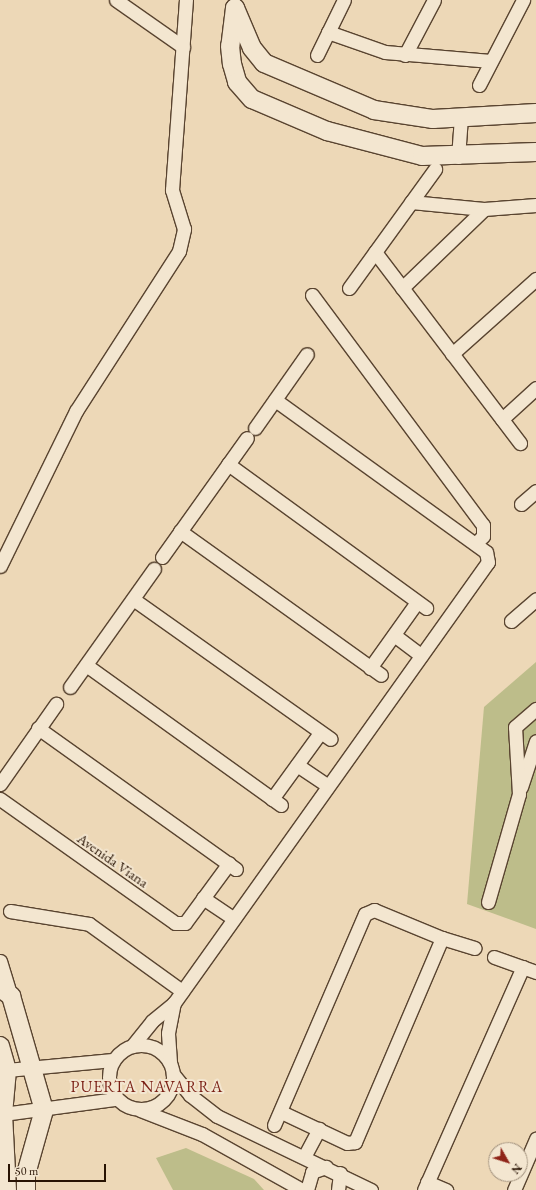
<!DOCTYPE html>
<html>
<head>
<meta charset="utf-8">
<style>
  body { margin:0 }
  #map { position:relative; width:536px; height:1190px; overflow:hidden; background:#edd8b7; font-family:"EB Garamond",serif }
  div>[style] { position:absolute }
  .green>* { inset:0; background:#bdbd8a }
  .roads { filter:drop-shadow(1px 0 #594430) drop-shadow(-1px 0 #594430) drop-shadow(0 1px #594430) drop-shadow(0 -1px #594430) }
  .street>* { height:13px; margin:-6.5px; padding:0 6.5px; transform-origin:6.5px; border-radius:6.5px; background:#f3e6d0 }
  .street>.ring { margin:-6.5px; padding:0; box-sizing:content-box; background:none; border:13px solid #f3e6d0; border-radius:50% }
  .secondary>* { height:18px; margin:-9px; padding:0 9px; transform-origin:9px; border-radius:9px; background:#f3e6d0 }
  span { translate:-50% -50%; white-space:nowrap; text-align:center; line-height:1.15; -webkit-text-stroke:4px #f3e6d0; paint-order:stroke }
  .street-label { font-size:15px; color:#281303 }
  .neighbourhood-label { font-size:16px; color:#7a1f14; letter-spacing:1px }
  .north { position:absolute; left:488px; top:1142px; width:40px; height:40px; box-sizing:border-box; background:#f3e6d0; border:1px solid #a2927e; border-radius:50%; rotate:129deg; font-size:11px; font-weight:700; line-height:16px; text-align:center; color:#281303 }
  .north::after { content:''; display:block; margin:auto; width:14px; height:18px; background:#8f2418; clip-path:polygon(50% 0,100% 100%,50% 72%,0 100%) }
  .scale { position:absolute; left:8px; top:1164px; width:98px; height:18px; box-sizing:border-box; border:2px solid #281303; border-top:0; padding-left:5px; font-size:12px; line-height:14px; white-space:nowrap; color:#281303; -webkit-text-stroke:3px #f3e6d0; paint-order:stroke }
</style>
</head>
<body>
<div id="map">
  <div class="green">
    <div style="clip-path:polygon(536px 662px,536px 929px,467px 904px,484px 707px)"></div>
    <div style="clip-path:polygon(186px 1148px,254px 1179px,264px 1190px,173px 1190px,156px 1158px)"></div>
  </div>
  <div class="roads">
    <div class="street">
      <div style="left:116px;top:0;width:82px;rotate:35deg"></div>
      <div style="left:328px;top:32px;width:60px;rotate:19.3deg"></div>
      <div style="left:385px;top:52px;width:106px;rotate:4.9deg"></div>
      <div style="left:317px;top:55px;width:61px;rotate:-63.9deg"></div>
      <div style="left:405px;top:55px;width:62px;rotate:-62.2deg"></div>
      <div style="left:479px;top:85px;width:96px;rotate:-62.6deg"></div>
      <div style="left:458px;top:157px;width:40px;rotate:-85.7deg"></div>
      <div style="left:411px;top:202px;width:73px;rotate:5.5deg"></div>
      <div style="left:484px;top:209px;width:52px;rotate:-4.4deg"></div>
      <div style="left:375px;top:252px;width:240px;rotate:52.8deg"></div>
      <div style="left:349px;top:288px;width:147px;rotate:-54.1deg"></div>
      <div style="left:402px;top:288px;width:114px;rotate:-43.9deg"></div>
      <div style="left:312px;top:295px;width:287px;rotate:53.4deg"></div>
      <div style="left:483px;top:525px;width:11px;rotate:90deg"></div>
      <div style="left:483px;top:536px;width:11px;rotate:135deg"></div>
      <div style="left:452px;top:354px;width:113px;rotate:-41.8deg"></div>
      <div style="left:502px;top:419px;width:46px;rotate:-42.4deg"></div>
      <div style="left:255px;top:428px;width:90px;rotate:-54.9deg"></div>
      <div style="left:228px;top:464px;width:245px;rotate:36deg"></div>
      <div style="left:521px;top:504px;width:20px;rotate:-41deg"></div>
      <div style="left:180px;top:531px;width:247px;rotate:35.6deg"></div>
      <div style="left:162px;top:557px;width:146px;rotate:-54.5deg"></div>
      <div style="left:0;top:566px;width:173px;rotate:-63.9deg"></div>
      <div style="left:76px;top:411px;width:190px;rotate:-57.2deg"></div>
      <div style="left:179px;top:251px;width:23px;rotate:-77deg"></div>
      <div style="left:184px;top:229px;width:41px;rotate:-107.1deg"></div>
      <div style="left:172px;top:190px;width:191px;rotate:-85.8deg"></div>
      <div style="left:133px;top:599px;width:242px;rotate:35.3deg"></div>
      <div style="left:511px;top:621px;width:33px;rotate:-41deg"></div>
      <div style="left:394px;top:635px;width:34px;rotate:37deg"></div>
      <div style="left:86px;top:665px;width:240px;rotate:35.7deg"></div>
      <div style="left:370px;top:668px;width:81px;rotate:-54.5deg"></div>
      <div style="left:70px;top:687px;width:145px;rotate:-54.6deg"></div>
      <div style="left:38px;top:728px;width:243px;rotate:35.5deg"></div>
      <div style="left:297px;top:765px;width:37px;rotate:34deg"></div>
      <div style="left:0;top:784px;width:98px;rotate:-55deg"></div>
      <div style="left:521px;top:787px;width:48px;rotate:-71.9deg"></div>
      <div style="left:0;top:799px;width:214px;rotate:35.3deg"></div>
      <div style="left:175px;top:923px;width:10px"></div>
      <div style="left:185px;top:923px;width:74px;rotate:-53.7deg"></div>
      <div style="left:272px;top:799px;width:82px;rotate:-54deg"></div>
      <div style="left:203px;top:898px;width:37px;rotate:34deg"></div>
      <div style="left:488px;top:902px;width:112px;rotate:-74deg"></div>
      <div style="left:519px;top:794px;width:67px;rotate:-93.4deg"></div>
      <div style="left:515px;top:727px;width:28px;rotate:-41deg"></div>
      <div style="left:10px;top:911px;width:80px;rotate:9.3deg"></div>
      <div style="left:89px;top:924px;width:115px;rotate:35.8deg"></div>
      <div style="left:442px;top:938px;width:34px;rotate:17deg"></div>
      <div style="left:494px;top:957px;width:45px;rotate:19.7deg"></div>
      <div style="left:0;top:961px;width:37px;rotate:73deg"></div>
      <div class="ring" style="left:109px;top:1045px;width:51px;height:51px"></div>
      <div style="left:132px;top:1046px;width:32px;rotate:-51deg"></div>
      <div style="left:152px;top:1021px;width:28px;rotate:-39deg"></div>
      <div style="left:174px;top:1003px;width:541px;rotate:-54.55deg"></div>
      <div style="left:488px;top:562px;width:10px;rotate:-101deg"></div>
      <div style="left:486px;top:552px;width:260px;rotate:-144.2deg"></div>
      <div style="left:170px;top:1062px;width:29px;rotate:-94deg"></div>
      <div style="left:168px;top:1033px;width:31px;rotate:-79deg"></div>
      <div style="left:7px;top:1070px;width:106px;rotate:-5.4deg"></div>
      <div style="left:173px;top:1074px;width:27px;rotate:51deg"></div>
      <div style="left:190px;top:1095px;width:34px;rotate:38deg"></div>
      <div style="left:217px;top:1116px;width:171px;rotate:25.7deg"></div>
      <div style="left:140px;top:1110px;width:66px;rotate:21.2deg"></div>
      <div style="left:202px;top:1134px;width:115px;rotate:29.2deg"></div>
      <div style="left:3px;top:1114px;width:114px;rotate:-7.6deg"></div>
      <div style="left:274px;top:1125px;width:230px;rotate:-66.7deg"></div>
      <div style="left:365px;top:914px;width:10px;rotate:-24deg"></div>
      <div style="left:374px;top:910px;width:74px;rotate:22.4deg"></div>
      <div style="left:442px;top:938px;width:222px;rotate:113.1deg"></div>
      <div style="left:355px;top:1142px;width:8px;rotate:173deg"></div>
      <div style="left:347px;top:1143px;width:73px;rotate:-154.8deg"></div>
      <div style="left:304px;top:1157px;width:32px;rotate:-62deg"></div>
      <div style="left:427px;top:1182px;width:21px;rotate:23deg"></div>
      <div style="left:307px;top:1190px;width:19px;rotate:-74deg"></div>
      <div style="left:312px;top:1172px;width:15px;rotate:-20deg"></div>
      <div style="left:338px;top:1190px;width:17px;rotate:-83deg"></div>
      <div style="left:424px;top:1190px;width:244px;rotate:-66.1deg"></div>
      <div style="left:514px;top:1190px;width:56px;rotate:-66.7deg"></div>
    </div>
    <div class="secondary">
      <div style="left:235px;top:8px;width:38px;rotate:97deg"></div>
      <div style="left:230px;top:46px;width:18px;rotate:84deg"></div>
      <div style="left:232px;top:64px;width:19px;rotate:74deg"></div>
      <div style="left:237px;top:82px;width:23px;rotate:49deg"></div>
      <div style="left:252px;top:99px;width:82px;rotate:23.1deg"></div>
      <div style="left:327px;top:131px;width:98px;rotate:14.7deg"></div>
      <div style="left:422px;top:156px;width:114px;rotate:-2deg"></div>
      <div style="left:235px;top:8px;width:43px;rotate:67deg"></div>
      <div style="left:252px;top:48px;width:19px;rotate:51deg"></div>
      <div style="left:264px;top:63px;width:120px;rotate:23.1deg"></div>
      <div style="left:374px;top:110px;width:60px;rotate:8.7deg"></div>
      <div style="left:433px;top:119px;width:103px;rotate:-3.3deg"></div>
      <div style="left:0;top:988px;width:14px;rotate:36deg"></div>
      <div style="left:11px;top:996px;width:119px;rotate:73.9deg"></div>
      <div style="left:44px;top:1110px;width:66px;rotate:105.7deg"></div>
      <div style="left:26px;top:1174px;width:16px;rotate:90deg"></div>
      <div style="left:0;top:1046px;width:25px;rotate:74deg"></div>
      <div style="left:7px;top:1070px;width:44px;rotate:95.2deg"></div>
      <div style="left:3px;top:1114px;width:76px;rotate:87deg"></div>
    </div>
  </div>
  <div class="street-label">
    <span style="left:113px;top:860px;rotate:35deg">Avenida Viana</span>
  </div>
  <div class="neighbourhood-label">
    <span style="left:147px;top:1087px">PUERTA NAVARRA</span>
  </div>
  <div class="north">N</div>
  <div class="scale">50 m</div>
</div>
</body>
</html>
